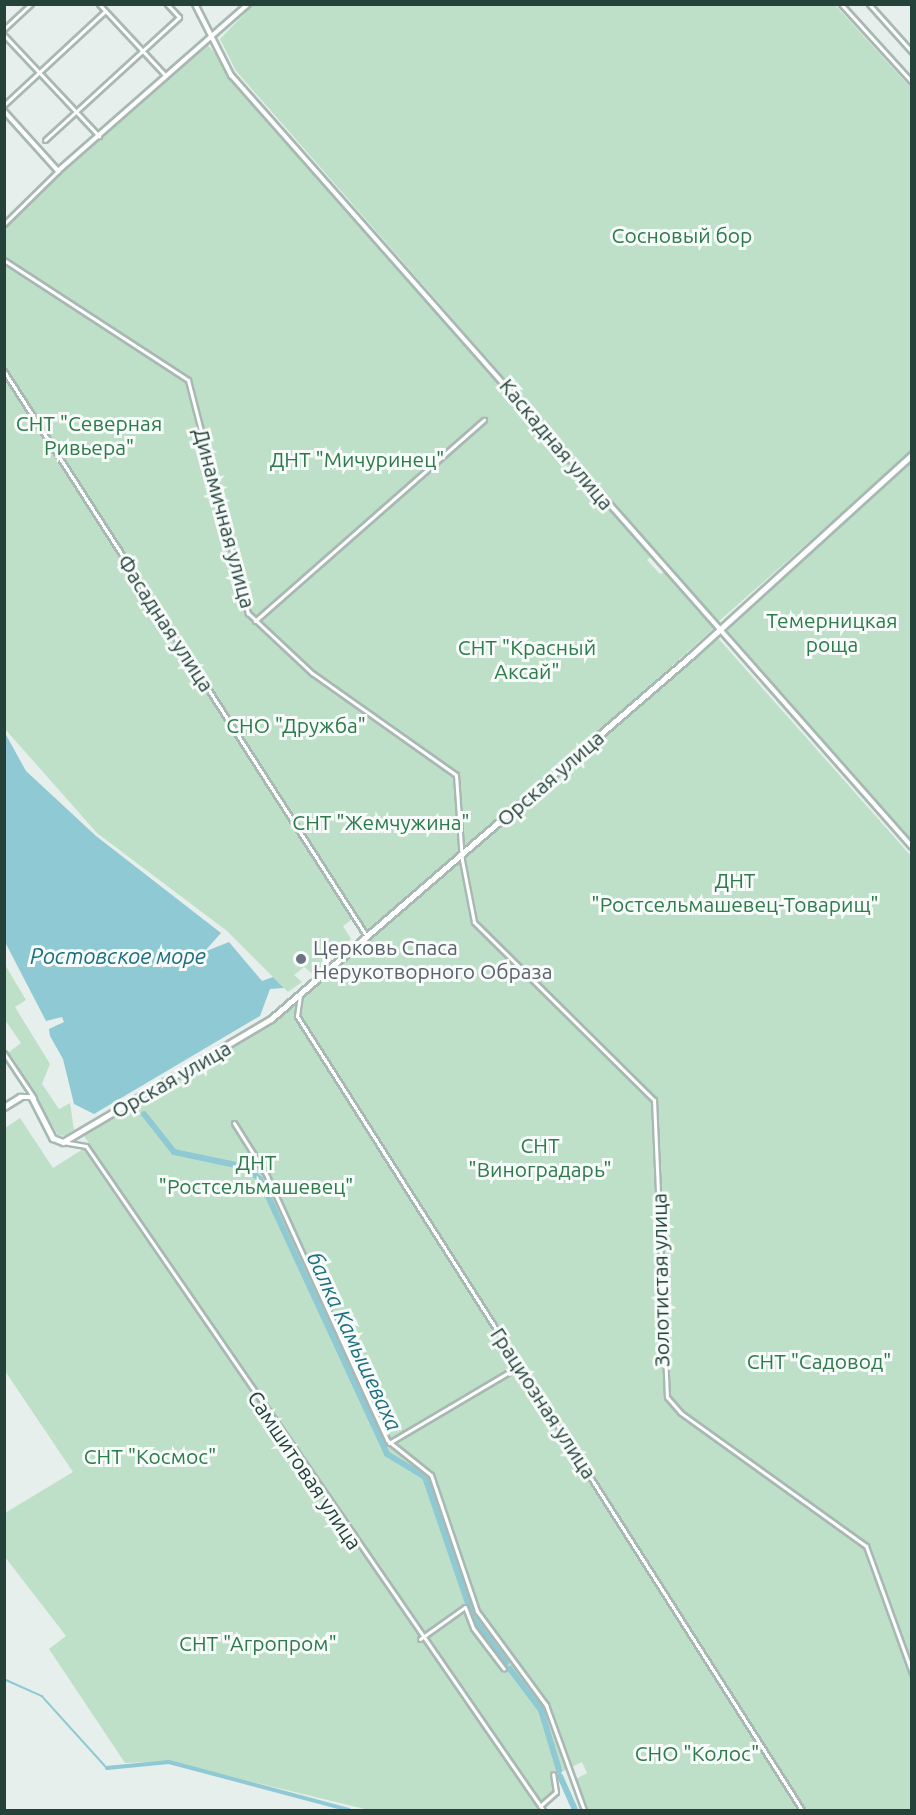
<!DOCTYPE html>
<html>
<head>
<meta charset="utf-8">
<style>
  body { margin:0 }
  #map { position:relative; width:916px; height:1815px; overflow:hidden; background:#e6efeb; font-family:Ubuntu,sans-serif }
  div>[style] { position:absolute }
  .green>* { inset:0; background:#bfe0c8 }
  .water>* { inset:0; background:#8ec9d4 }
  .stream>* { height:1.5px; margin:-0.75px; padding:0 0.75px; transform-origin:0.75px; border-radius:0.75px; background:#8ec9d4 }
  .canal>* { height:4px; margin:-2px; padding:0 2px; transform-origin:2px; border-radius:2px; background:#8ec9d4 }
  .river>* { height:6px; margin:-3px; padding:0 3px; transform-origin:3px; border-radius:3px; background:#8ec9d4 }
  .roads { filter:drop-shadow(2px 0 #a8b8b2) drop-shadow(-2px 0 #a8b8b2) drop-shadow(0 2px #a8b8b2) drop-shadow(0 -2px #a8b8b2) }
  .minor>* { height:3px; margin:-1.5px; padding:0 1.5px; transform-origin:1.5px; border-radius:1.5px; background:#fff }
  .tertiary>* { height:4px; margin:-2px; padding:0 2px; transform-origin:2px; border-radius:2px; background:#fff }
  .secondary>* { height:4.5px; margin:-2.25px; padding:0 2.25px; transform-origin:2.25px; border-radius:2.25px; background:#fff }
  .dots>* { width:16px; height:16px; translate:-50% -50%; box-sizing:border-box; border:3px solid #f7fbf9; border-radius:50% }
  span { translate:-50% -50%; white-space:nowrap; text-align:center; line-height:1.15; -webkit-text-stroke:6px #f7fbf9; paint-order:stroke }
  .park-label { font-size:21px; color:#2d7a4b }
  .street-label { font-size:21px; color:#24423a }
  .worship-label { font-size:21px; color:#5b616d }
  .left { translate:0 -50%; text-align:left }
  .water-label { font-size:22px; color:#1c6f80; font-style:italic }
  .frame { position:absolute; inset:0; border:6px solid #24423a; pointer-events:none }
</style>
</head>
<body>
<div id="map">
  <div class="green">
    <div style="clip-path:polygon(253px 5px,835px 5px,911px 88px,911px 452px,718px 622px,236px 71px,220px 39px)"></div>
    <div style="clip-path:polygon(206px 43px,653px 555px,647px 560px,660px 574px,666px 571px,715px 627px,532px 792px,718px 638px,911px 856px,911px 1810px,586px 1810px,572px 1781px,587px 1773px,582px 1762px,553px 1776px,555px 1789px,541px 1803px,503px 1756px,82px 1133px,268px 1024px,464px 852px,461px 824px,455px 825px,460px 852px,366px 934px,355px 917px,343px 926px,351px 939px,313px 974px,304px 967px,294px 975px,302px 982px,288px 992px,227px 931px,97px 833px,5px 729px,4px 225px)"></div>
    <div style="clip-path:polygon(911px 459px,911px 844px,728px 634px,728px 626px,763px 589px)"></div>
    <div style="clip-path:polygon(4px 963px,26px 1000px,15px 1007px,50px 1064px,42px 1084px,59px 1109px,70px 1103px,74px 1130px,64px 1136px,58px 1135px,8px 1053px,21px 1043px,5px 1020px)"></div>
    <div style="clip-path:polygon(20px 1118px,53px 1168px,83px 1149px,540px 1810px,369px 1810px,166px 1761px,125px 1763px,49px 1649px,66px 1636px,5px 1557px,5px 1513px,73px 1472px,5px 1371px,5px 1128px)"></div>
  </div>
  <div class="water">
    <div style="clip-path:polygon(5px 733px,26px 771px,96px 836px,221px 933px,204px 952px,229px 942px,262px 981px,273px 977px,284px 988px,270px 989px,260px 1016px,94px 1114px,74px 1104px,63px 1059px,50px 1036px,49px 1029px,64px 1022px,62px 1017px,46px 1021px,5px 942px)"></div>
  </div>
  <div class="stream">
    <div style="left:4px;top:1679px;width:42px;rotate:24.1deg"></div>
    <div style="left:42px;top:1696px;width:97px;rotate:47.9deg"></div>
  </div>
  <div class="canal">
    <div style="left:107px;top:1768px;width:62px;rotate:-5.5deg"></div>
    <div style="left:169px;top:1762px;width:186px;rotate:14.9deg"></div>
  </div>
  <div class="river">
    <div style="left:144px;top:1114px;width:48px;rotate:51.7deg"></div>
    <div style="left:174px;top:1152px;width:73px;rotate:11.9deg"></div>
    <div style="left:245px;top:1167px;width:19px;rotate:39deg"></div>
    <div style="left:260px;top:1179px;width:303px;rotate:65.2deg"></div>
    <div style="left:387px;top:1454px;width:44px;rotate:31.2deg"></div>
    <div style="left:425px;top:1477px;width:149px;rotate:71.2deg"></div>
    <div style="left:473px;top:1618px;width:56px;rotate:53.7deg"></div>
    <div style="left:510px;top:1669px;width:51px;rotate:52.9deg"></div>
    <div style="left:541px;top:1710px;width:63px;rotate:73.3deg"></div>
    <div style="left:560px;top:1776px;width:37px;rotate:66deg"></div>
  </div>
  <div class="roads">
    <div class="minor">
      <div style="left:99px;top:4px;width:98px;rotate:47.1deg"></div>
      <div style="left:841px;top:4px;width:105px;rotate:47.7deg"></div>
      <div style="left:869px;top:4px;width:64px;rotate:48.1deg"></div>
      <div style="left:4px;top:29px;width:37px;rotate:-43deg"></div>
      <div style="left:4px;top:35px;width:139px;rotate:46.8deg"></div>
      <div style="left:4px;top:105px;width:138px;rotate:-42.9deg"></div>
      <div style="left:45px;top:140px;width:182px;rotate:-42.5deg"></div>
      <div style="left:179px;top:17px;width:18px;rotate:-133deg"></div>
      <div style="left:4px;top:224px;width:76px;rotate:-44.5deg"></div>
      <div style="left:4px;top:260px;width:220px;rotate:33.1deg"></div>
      <div style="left:188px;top:380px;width:241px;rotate:75.6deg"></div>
      <div style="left:248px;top:613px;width:88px;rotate:43.2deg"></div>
      <div style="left:312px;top:673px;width:176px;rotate:35.3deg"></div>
      <div style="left:456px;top:775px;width:85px;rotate:86deg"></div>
      <div style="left:462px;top:860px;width:63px;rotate:79deg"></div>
      <div style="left:474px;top:922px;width:253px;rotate:44.7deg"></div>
      <div style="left:654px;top:1100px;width:297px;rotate:87.5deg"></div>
      <div style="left:667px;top:1397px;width:21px;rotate:49deg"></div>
      <div style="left:681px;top:1413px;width:228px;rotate:35.7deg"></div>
      <div style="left:866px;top:1546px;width:135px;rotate:70.1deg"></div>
      <div style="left:4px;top:371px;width:670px;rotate:57.31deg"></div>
      <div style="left:255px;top:621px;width:305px;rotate:-41.3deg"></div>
      <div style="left:300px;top:995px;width:21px;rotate:98deg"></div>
      <div style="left:297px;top:1016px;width:941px;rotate:57.54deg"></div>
      <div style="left:4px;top:1053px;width:54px;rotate:56.3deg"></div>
      <div style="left:234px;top:1123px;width:60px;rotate:57.9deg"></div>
      <div style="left:266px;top:1174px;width:292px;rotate:65.5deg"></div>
      <div style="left:387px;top:1440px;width:56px;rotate:38.5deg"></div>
      <div style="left:431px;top:1475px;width:144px;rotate:71.3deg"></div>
      <div style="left:477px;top:1611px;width:117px;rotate:53.7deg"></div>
      <div style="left:546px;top:1705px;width:112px;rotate:70.1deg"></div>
      <div style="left:63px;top:1142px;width:23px;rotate:10deg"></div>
      <div style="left:86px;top:1146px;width:806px;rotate:55.46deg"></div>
      <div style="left:389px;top:1443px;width:151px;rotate:-30.6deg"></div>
      <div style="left:420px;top:1639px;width:55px;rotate:-35.4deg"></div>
      <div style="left:465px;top:1607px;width:22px;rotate:69deg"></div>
      <div style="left:473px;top:1628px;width:51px;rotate:52.9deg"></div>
      <div style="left:540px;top:1806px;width:21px;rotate:-41deg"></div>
      <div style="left:556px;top:1792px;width:18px;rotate:-99deg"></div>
    </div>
    <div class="tertiary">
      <div style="left:195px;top:4px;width:80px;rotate:63.1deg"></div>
      <div style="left:231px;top:75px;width:1029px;rotate:48.58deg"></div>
      <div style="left:4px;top:111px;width:81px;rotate:48deg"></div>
      <div style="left:58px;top:171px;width:253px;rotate:-41.3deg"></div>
    </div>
    <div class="secondary">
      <div style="left:4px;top:1107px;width:19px;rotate:-32deg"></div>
      <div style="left:20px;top:1097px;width:12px"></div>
      <div style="left:32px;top:1097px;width:46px;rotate:62.9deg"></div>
      <div style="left:53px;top:1138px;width:11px;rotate:22deg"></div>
      <div style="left:63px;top:1142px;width:242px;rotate:-30.6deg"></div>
      <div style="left:271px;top:1019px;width:557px;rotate:-40.85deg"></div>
      <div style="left:692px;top:655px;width:297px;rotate:-42.3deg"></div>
    </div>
  </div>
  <div class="dots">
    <div style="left:301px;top:959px;background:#6b7280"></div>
  </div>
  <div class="park-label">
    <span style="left:682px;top:235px">Сосновый бор</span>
    <span style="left:89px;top:435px">СНТ "Северная<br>Ривьера"</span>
    <span style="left:357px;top:459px">ДНТ "Мичуринец"</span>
    <span style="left:832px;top:632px">Темерницкая<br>роща</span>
    <span style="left:527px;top:659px">СНТ "Красный<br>Аксай"</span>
    <span style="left:296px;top:725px">СНО "Дружба"</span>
    <span style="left:381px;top:822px">СНТ "Жемчужина"</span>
    <span style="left:735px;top:892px">ДНТ<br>"Ростсельмашевец-Товарищ"</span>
    <span style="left:540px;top:1157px">СНТ<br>"Виноградарь"</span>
    <span style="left:256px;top:1174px">ДНТ<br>"Ростсельмашевец"</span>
    <span style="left:819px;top:1361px">СНТ "Садовод"</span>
    <span style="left:150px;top:1456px">СНТ "Космос"</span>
    <span style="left:258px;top:1643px">СНТ "Агропром"</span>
    <span style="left:697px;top:1753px">СНО "Колос"</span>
  </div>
  <div class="street-label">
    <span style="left:557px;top:444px;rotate:50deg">Каскадная улица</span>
    <span style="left:225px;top:518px;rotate:75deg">Динамичная улица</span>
    <span style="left:166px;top:623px;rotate:57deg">Фасадная улица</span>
    <span style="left:550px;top:778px;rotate:-41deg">Орская улица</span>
    <span style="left:171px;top:1079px;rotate:-30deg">Орская улица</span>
    <span style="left:660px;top:1280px;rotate:-91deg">Золотистая улица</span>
    <span style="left:544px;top:1403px;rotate:57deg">Грациозная улица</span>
    <span style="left:305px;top:1470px;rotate:56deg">Самшитовая улица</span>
  </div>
  <div class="worship-label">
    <span class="left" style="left:313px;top:959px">Церковь Спаса<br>Нерукотворного Образа</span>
  </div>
  <div class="water-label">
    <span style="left:118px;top:956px">Ростовское море</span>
    <span style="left:355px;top:1341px;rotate:65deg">балка Камышеваха</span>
  </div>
  <div class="frame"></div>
</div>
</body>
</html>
